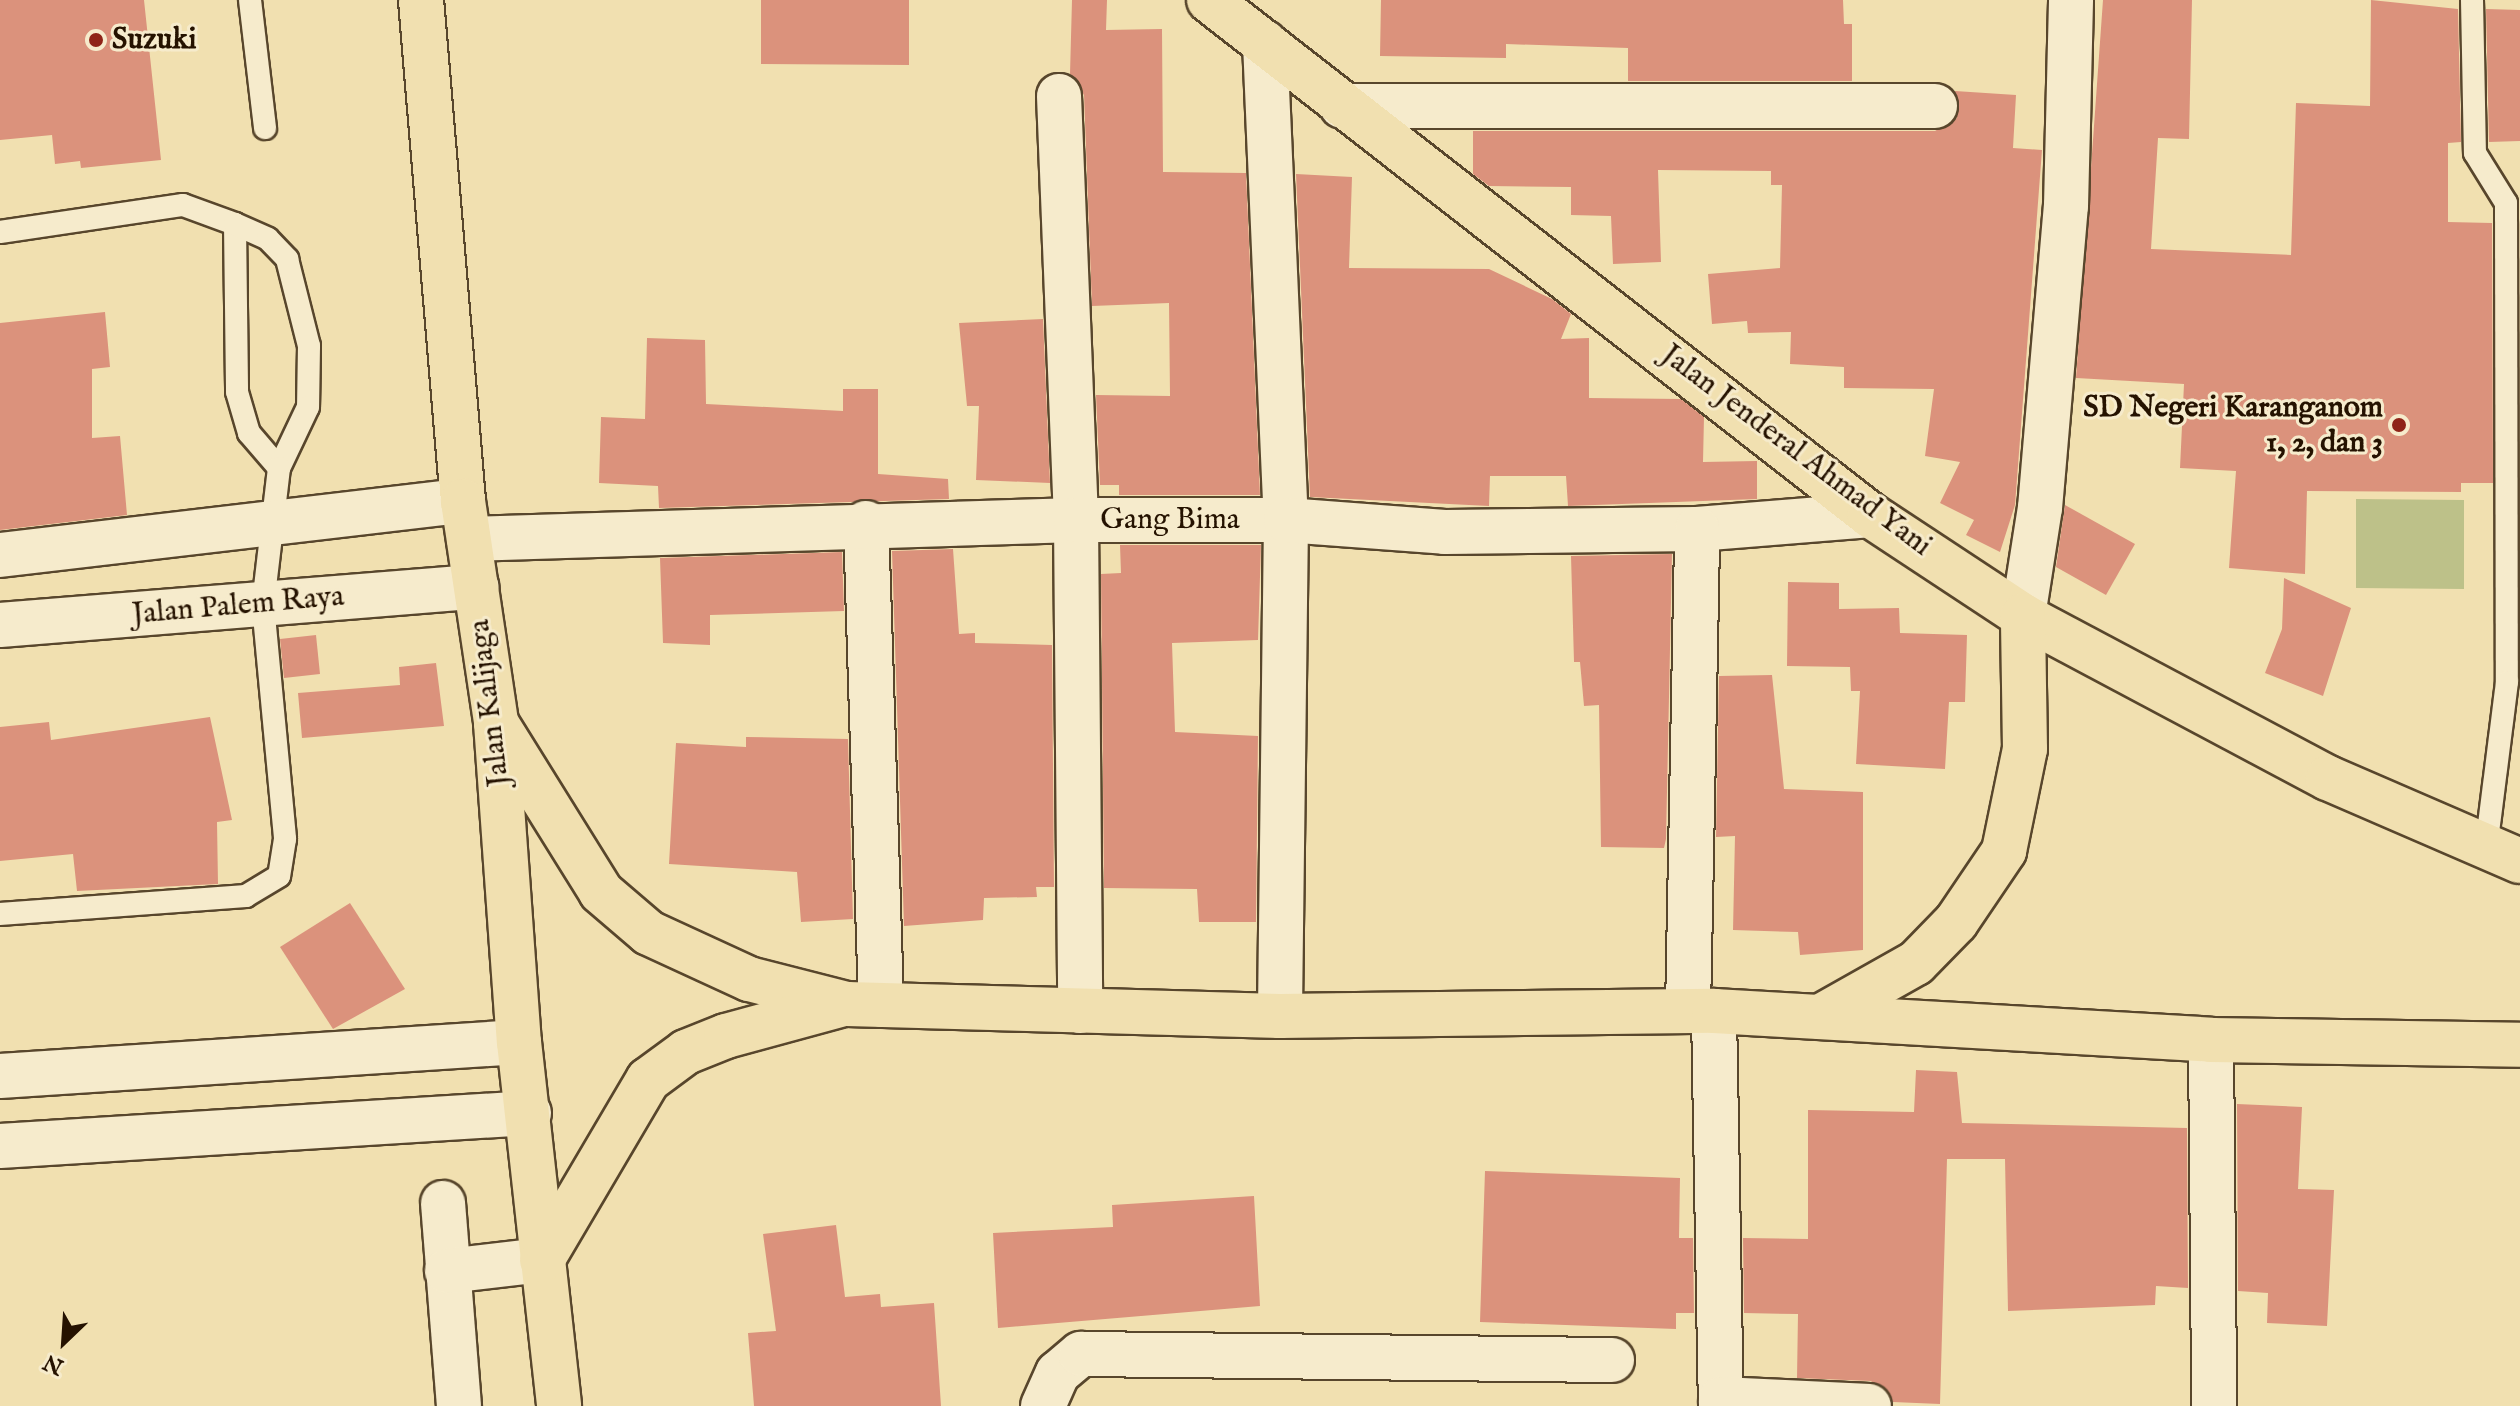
<!DOCTYPE html>
<html>
<head>
<meta charset="utf-8">
<style>
  body { margin:0 }
  #map { position:relative; width:2520px; height:1406px; overflow:hidden; background:#f1e0b0; font-family:"IM FELL English",serif }
  div>[style] { position:absolute }
  .green>* { inset:0; background:#bdc189 }
  .building>* { inset:0; background:#db927c }
  .roads { filter:drop-shadow(2px 0 #58462c) drop-shadow(-2px 0 #58462c) drop-shadow(0 2px #58462c) drop-shadow(0 -2px #58462c) }
  .service>* { height:22px; margin:-11px; padding:0 11px; transform-origin:11px; border-radius:11px; background:#f6ebcc }
  .minor>* { height:44px; margin:-22px; padding:0 22px; transform-origin:22px; border-radius:22px; background:#f6ebcc }
  .trunk>* { height:44px; margin:-22px; padding:0 22px; transform-origin:22px; border-radius:22px; background:#f1e0b0 }
  .dots>* { width:22px; height:22px; translate:-50% -50%; box-sizing:border-box; border:4px solid #f6ebcc; border-radius:50% }
  span { translate:-50% -50%; white-space:nowrap; text-align:center; line-height:1.15; -webkit-text-stroke:6px #f6ebcc; paint-order:stroke }
  .poi-label { font-size:30px; color:#251200; font-weight:700 }
  .left { translate:0 -50%; text-align:left }
  .right { translate:-100% -50%; text-align:right }
  .street-label { font-size:30px; color:#251200 }
  .north { position:absolute; left:24px; top:1302px; width:80px; height:80px; -webkit-text-stroke:6px #f6ebcc; paint-order:stroke; rotate:205deg; font-size:22px; font-weight:700; line-height:32px; text-align:center; color:#251200 }
  .north::after { content:''; display:block; margin:auto; width:28px; height:36px; background:#251200; clip-path:polygon(50% 0,100% 100%,50% 72%,0 100%) }
</style>
</head>
<body>
<div id="map">
  <div class="green">
    <div style="clip-path:polygon(2356px 499px,2464px 500px,2464px 589px,2356px 588px)"></div>
  </div>
  <div class="building">
    <div style="clip-path:polygon(0 0,144px 0,161px 160px,81px 168px,80px 161px,55px 164px,52px 135px,0 140px)"></div>
    <div style="clip-path:polygon(761px 0,909px 0,909px 65px,761px 64px)"></div>
    <div style="clip-path:polygon(1072px 0,1107px 0,1106px 30px,1162px 29px,1163px 172px,1246px 173px,1260px 495px,1119px 495px,1119px 485px,1100px 485px,1096px 395px,1170px 396px,1169px 303px,1092px 306px,1084px 95px,1070px 74px)"></div>
    <div style="clip-path:polygon(1381px 0,1843px 0,1844px 24px,1852px 24px,1852px 81px,1628px 81px,1628px 48px,1506px 44px,1506px 58px,1380px 56px)"></div>
    <div style="clip-path:polygon(2103px 0,2192px 0,2189px 139px,2158px 138px,2151px 249px,2291px 255px,2296px 103px,2370px 106px,2371px 0,2458px 9px,2461px 142px,2448px 143px,2448px 222px,2492px 223px,2493px 483px,2461px 483px,2461px 492px,2307px 491px,2305px 574px,2229px 568px,2236px 471px,2180px 468px,2184px 384px,2076px 378px)"></div>
    <div style="clip-path:polygon(2486px 9px,2520px 10px,2520px 141px,2489px 142px)"></div>
    <div style="clip-path:polygon(1955px 91px,2016px 95px,2013px 148px,2042px 150px,2015px 505px,2000px 552px,1966px 535px,1974px 520px,1940px 503px,1960px 462px,1925px 456px,1934px 389px,1844px 388px,1844px 367px,1790px 364px,1791px 332px,1748px 333px,1747px 321px,1712px 324px,1708px 274px,1780px 268px,1782px 185px,1771px 185px,1771px 171px,1658px 170px,1661px 262px,1613px 264px,1611px 216px,1571px 215px,1571px 187px,1489px 186px,1473px 174px,1473px 131px,1935px 131px,1957px 118px)"></div>
    <div style="clip-path:polygon(1296px 174px,1352px 177px,1349px 268px,1489px 269px,1552px 299px,1571px 314px,1561px 339px,1589px 338px,1589px 398px,1681px 399px,1704px 417px,1703px 462px,1757px 461px,1757px 499px,1568px 506px,1566px 476px,1490px 476px,1489px 506px,1310px 497px)"></div>
    <div style="clip-path:polygon(105px 312px,110px 367px,92px 369px,92px 438px,120px 436px,127px 515px,0 530px,0 323px)"></div>
    <div style="clip-path:polygon(1043px 319px,1050px 483px,976px 480px,979px 406px,967px 406px,959px 323px)"></div>
    <div style="clip-path:polygon(647px 338px,705px 340px,706px 404px,843px 411px,843px 389px,878px 389px,878px 474px,948px 479px,949px 499px,659px 508px,658px 486px,599px 483px,601px 417px,645px 419px)"></div>
    <div style="clip-path:polygon(2065px 505px,2135px 544px,2106px 595px,2056px 567px)"></div>
    <div style="clip-path:polygon(1120px 545px,1261px 545px,1258px 640px,1172px 643px,1175px 732px,1258px 736px,1256px 922px,1199px 922px,1197px 889px,1104px 888px,1101px 574px,1121px 573px)"></div>
    <div style="clip-path:polygon(953px 549px,959px 634px,975px 633px,975px 643px,1052px 645px,1054px 887px,1036px 887px,1037px 897px,984px 898px,983px 920px,904px 926px,892px 551px)"></div>
    <div style="clip-path:polygon(842px 552px,844px 611px,710px 615px,710px 645px,663px 643px,660px 558px)"></div>
    <div style="clip-path:polygon(1672px 554px,1666px 839px,1664px 848px,1601px 847px,1599px 705px,1584px 706px,1580px 662px,1574px 662px,1571px 556px)"></div>
    <div style="clip-path:polygon(2284px 578px,2351px 608px,2323px 696px,2265px 673px,2282px 629px)"></div>
    <div style="clip-path:polygon(1788px 582px,1839px 583px,1839px 609px,1899px 608px,1900px 633px,1967px 635px,1965px 702px,1949px 702px,1945px 769px,1856px 764px,1860px 691px,1851px 691px,1850px 667px,1787px 666px)"></div>
    <div style="clip-path:polygon(316px 635px,320px 674px,284px 678px,280px 639px)"></div>
    <div style="clip-path:polygon(436px 663px,444px 726px,302px 738px,298px 693px,400px 685px,399px 667px)"></div>
    <div style="clip-path:polygon(1772px 675px,1784px 789px,1863px 792px,1863px 950px,1800px 955px,1798px 932px,1733px 930px,1735px 836px,1716px 837px,1719px 676px)"></div>
    <div style="clip-path:polygon(210px 717px,232px 820px,217px 822px,218px 884px,77px 891px,73px 854px,0 861px,0 727px,49px 722px,51px 740px)"></div>
    <div style="clip-path:polygon(746px 737px,848px 739px,853px 919px,801px 922px,797px 872px,669px 864px,676px 743px,746px 747px)"></div>
    <div style="clip-path:polygon(350px 903px,405px 989px,333px 1029px,280px 947px)"></div>
    <div style="clip-path:polygon(1916px 1070px,1957px 1072px,1962px 1123px,2187px 1128px,2188px 1288px,2156px 1286px,2155px 1305px,2008px 1311px,2005px 1159px,1947px 1159px,1940px 1404px,1893px 1402px,1871px 1381px,1797px 1378px,1798px 1314px,1744px 1313px,1743px 1238px,1808px 1239px,1808px 1110px,1914px 1112px)"></div>
    <div style="clip-path:polygon(2237px 1104px,2302px 1107px,2298px 1189px,2334px 1190px,2327px 1326px,2267px 1323px,2268px 1293px,2238px 1291px)"></div>
    <div style="clip-path:polygon(1485px 1171px,1680px 1178px,1679px 1238px,1693px 1238px,1694px 1313px,1676px 1313px,1676px 1329px,1480px 1322px)"></div>
    <div style="clip-path:polygon(1254px 1196px,1260px 1306px,998px 1328px,993px 1233px,1113px 1227px,1112px 1205px)"></div>
    <div style="clip-path:polygon(836px 1225px,845px 1297px,880px 1294px,881px 1307px,934px 1303px,941px 1406px,754px 1406px,748px 1333px,776px 1331px,763px 1234px)"></div>
  </div>
  <div class="roads">
    <div class="service">
      <div style="left:250px;top:0;width:129px;rotate:83.3deg"></div>
      <div style="left:2472px;top:0;width:153px;rotate:88.9deg"></div>
      <div style="left:2475px;top:153px;width:59px;rotate:58.2deg"></div>
      <div style="left:2506px;top:203px;width:479px;rotate:89.9deg"></div>
      <div style="left:2507px;top:682px;width:168px;rotate:97.2deg"></div>
      <div style="left:235px;top:224px;width:168px;rotate:89.3deg"></div>
      <div style="left:237px;top:392px;width:43px;rotate:73.7deg"></div>
      <div style="left:249px;top:433px;width:46px;rotate:49.4deg"></div>
      <div style="left:0;top:232px;width:185px;rotate:-8.4deg"></div>
      <div style="left:183px;top:205px;width:55px;rotate:20.1deg"></div>
      <div style="left:235px;top:224px;width:36px;rotate:24deg"></div>
      <div style="left:268px;top:239px;width:28px;rotate:46deg"></div>
      <div style="left:287px;top:259px;width:90px;rotate:75.8deg"></div>
      <div style="left:309px;top:346px;width:61px;rotate:90.9deg"></div>
      <div style="left:308px;top:407px;width:68px;rotate:115.4deg"></div>
      <div style="left:279px;top:468px;width:138px;rotate:96.7deg"></div>
      <div style="left:263px;top:605px;width:235px;rotate:84.6deg"></div>
      <div style="left:285px;top:839px;width:37px;rotate:99deg"></div>
      <div style="left:279px;top:876px;width:39px;rotate:149deg"></div>
      <div style="left:246px;top:896px;width:247px;rotate:175.8deg"></div>
    </div>
    <div class="minor">
      <div style="left:1265px;top:43px;width:477px;rotate:87.5deg"></div>
      <div style="left:1286px;top:520px;width:496px;rotate:90.7deg"></div>
      <div style="left:1059px;top:96px;width:424px;rotate:87.7deg"></div>
      <div style="left:1076px;top:520px;width:491px;rotate:89.5deg"></div>
      <div style="left:1342px;top:106px;width:593px"></div>
      <div style="left:866px;top:523px;width:482px;rotate:88.2deg"></div>
      <div style="left:469px;top:539px;width:607px;rotate:-1.79deg"></div>
      <div style="left:1076px;top:520px;width:210px"></div>
      <div style="left:1286px;top:520px;width:159px;rotate:4.3deg"></div>
      <div style="left:1445px;top:532px;width:252px;rotate:-0.7deg"></div>
      <div style="left:1697px;top:529px;width:174px;rotate:-4.6deg"></div>
      <div style="left:0;top:555px;width:466px;rotate:-6.7deg"></div>
      <div style="left:2023px;top:616px;width:109px;rotate:-81.1deg"></div>
      <div style="left:2040px;top:508px;width:303px;rotate:-85.1deg"></div>
      <div style="left:2066px;top:206px;width:206px;rotate:-88.6deg"></div>
      <div style="left:0;top:625px;width:478px;rotate:-4.6deg"></div>
      <div style="left:1688px;top:1011px;width:482px;rotate:-88.9deg"></div>
      <div style="left:1714px;top:1011px;width:395px;rotate:89deg"></div>
      <div style="left:2211px;top:1040px;width:366px;rotate:89.5deg"></div>
      <div style="left:0;top:1076px;width:520px;rotate:-3.75deg"></div>
      <div style="left:0;top:1146px;width:530px;rotate:-3.57deg"></div>
      <div style="left:443px;top:1203px;width:204px;rotate:85.5deg"></div>
      <div style="left:447px;top:1271px;width:96px;rotate:-6.6deg"></div>
      <div style="left:1721px;top:1399px;width:148px;rotate:2.7deg"></div>
      <div style="left:1043px;top:1406px;width:36px;rotate:-66deg"></div>
      <div style="left:1058px;top:1373px;width:30px;rotate:-40deg"></div>
      <div style="left:1081px;top:1354px;width:531px;rotate:0.65deg"></div>
    </div>
    <div class="trunk">
      <div style="left:421px;top:0;width:503px;rotate:85.21deg"></div>
      <div style="left:463px;top:501px;width:224px;rotate:81.5deg"></div>
      <div style="left:496px;top:723px;width:320px;rotate:85.9deg"></div>
      <div style="left:519px;top:1042px;width:366px;rotate:83.7deg"></div>
      <div style="left:1209px;top:0;width:838px;rotate:37.92deg"></div>
      <div style="left:1870px;top:515px;width:183px;rotate:33.4deg"></div>
      <div style="left:2023px;top:616px;width:345px;rotate:28deg"></div>
      <div style="left:2328px;top:778px;width:209px;rotate:23.4deg"></div>
      <div style="left:496px;top:723px;width:199px;rotate:58.1deg"></div>
      <div style="left:601px;top:892px;width:63px;rotate:40.5deg"></div>
      <div style="left:649px;top:933px;width:110px;rotate:24.7deg"></div>
      <div style="left:749px;top:979px;width:101px;rotate:14.3deg"></div>
      <div style="left:847px;top:1004px;width:433px;rotate:1.6deg"></div>
      <div style="left:1280px;top:1016px;width:434px;rotate:-0.7deg"></div>
      <div style="left:1714px;top:1011px;width:498px;rotate:3.3deg"></div>
      <div style="left:2211px;top:1040px;width:309px;rotate:0.9deg"></div>
      <div style="left:1820px;top:1017px;width:110px;rotate:-29.4deg"></div>
      <div style="left:1916px;top:963px;width:57px;rotate:-45.7deg"></div>
      <div style="left:1956px;top:922px;width:86px;rotate:-55.9deg"></div>
      <div style="left:2004px;top:851px;width:104px;rotate:-78.4deg"></div>
      <div style="left:2025px;top:749px;width:133px;rotate:-90.9deg"></div>
      <div style="left:542px;top:1260px;width:209px;rotate:-59.5deg"></div>
      <div style="left:648px;top:1080px;width:47px;rotate:-36.4deg"></div>
      <div style="left:686px;top:1052px;width:43px;rotate:-21.8deg"></div>
      <div style="left:726px;top:1036px;width:118px;rotate:-15.2deg"></div>
    </div>
  </div>
  <div class="dots">
    <div style="left:96px;top:40px;background:#8f2418"></div>
    <div style="left:2399px;top:425px;background:#8f2418"></div>
  </div>
  <div class="poi-label">
    <span class="left" style="left:112px;top:40px">Suzuki</span>
    <span class="right" style="left:2383px;top:425px">SD Negeri Karanganom<br>1, 2, dan 3</span>
  </div>
  <div class="street-label">
    <span style="left:1796px;top:451px;rotate:37deg">Jalan Jenderal Ahmad Yani</span>
    <span style="left:1170px;top:520px">Gang Bima</span>
    <span style="left:238px;top:606px;rotate:-5deg">Jalan Palem Raya</span>
    <span style="left:490px;top:703px;rotate:-97deg">Jalan Kalijaga</span>
  </div>
  <div class="north">N</div>
</div>
</body>
</html>
